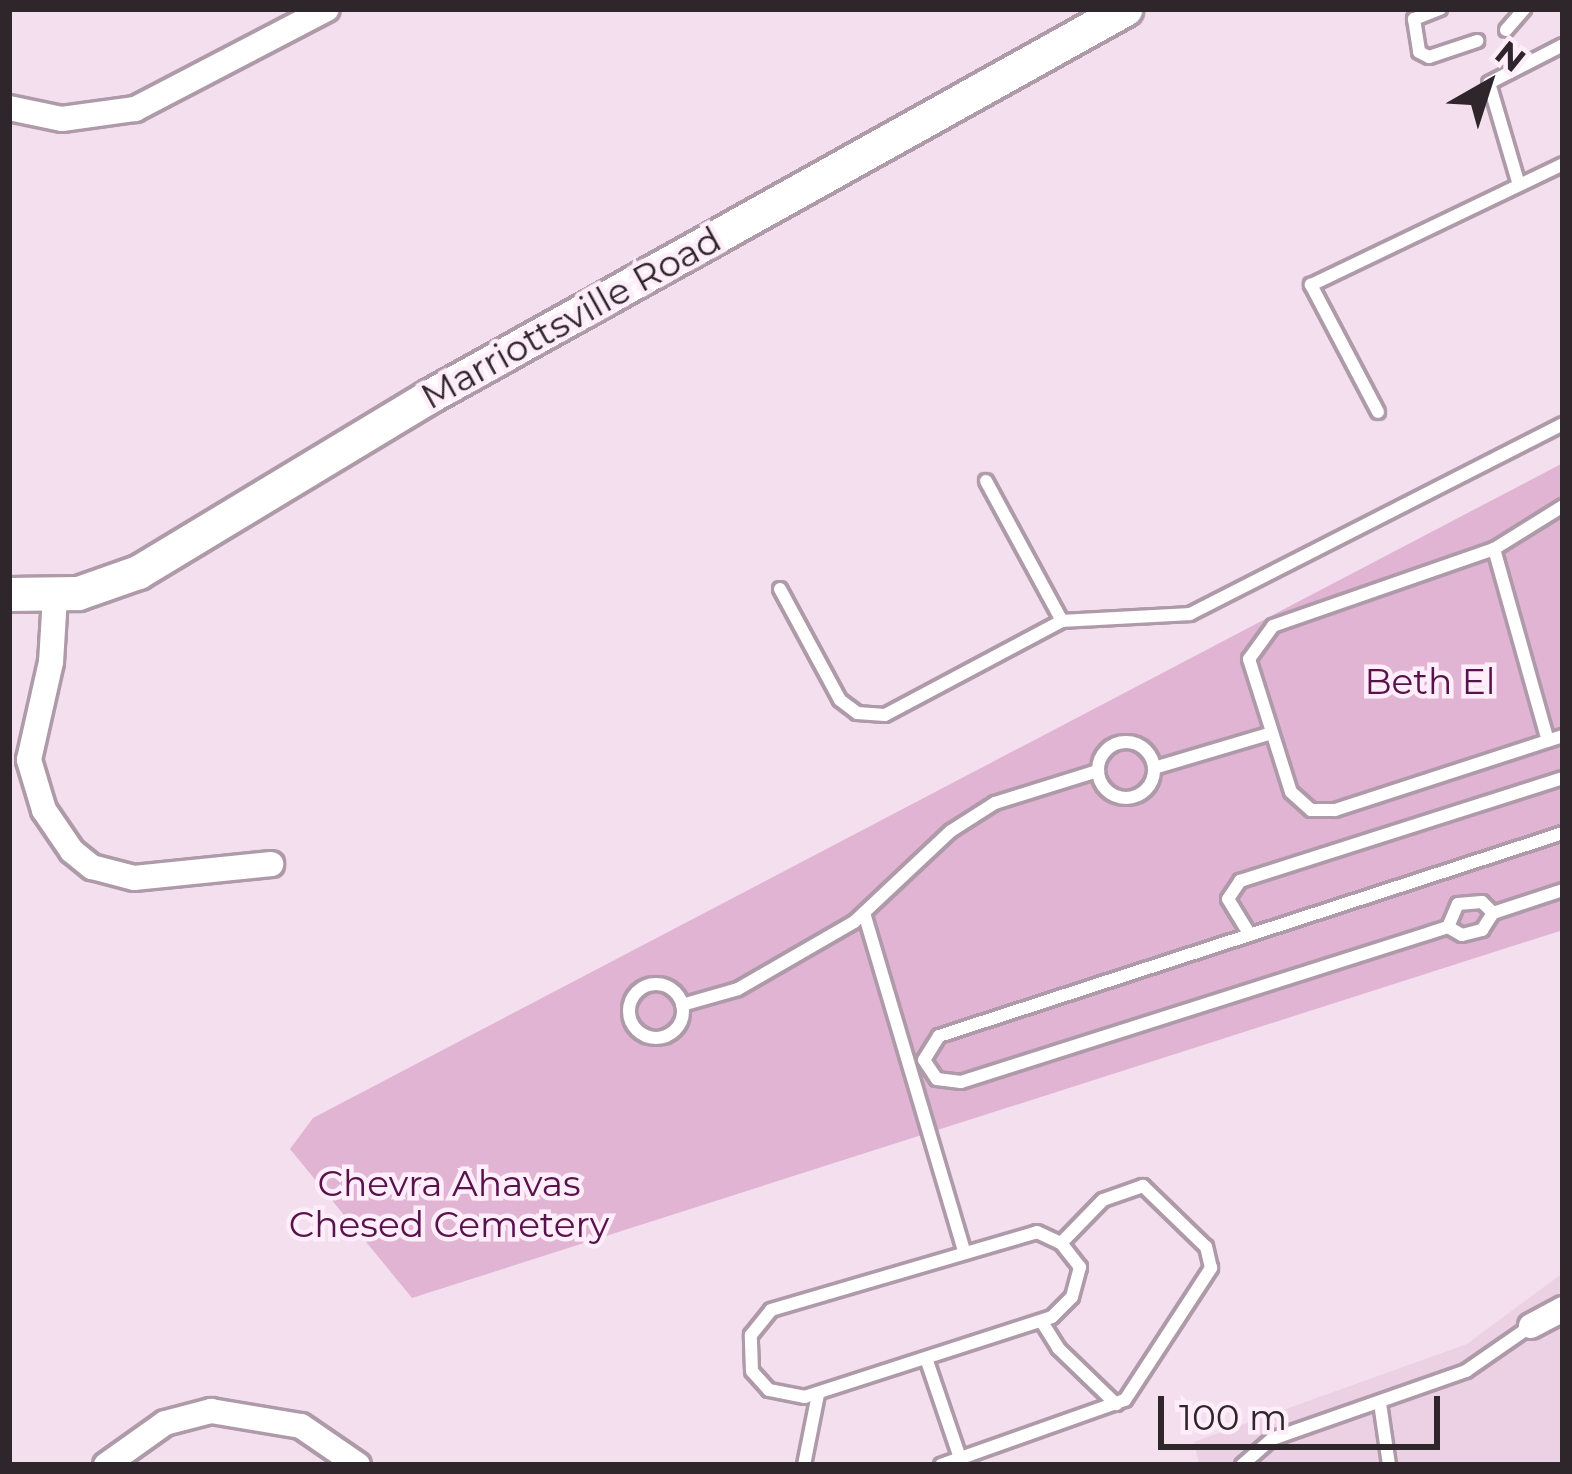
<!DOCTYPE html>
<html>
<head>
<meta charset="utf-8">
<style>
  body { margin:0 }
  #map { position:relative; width:1572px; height:1474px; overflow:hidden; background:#f4dfee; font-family:Montserrat,sans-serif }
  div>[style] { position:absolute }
  .built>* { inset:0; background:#ecd0e4 }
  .green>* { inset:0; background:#e1b4d4 }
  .roads { filter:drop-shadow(3px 0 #ae9aa8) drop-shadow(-3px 0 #ae9aa8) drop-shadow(0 3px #ae9aa8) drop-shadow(0 -3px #ae9aa8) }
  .service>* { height:12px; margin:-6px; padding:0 6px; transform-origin:6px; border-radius:6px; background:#fff }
  .service>.ring { margin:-6px; padding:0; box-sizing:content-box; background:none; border:12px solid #fff; border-radius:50% }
  .minor>* { height:24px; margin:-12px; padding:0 12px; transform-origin:12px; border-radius:12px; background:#fff }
  .secondary>* { height:33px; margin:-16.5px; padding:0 16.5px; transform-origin:16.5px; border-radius:16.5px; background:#fff }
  span { translate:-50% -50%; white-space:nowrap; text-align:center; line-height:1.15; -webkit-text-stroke:9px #ffedfa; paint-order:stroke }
  .street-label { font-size:36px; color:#2e262b }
  .park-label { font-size:36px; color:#58124b }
  .frame { position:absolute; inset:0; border:12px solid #2e262b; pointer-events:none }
  .north { position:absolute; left:1428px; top:24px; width:120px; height:120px; -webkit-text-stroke:9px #ffedfa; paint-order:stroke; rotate:39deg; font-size:33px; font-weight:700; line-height:48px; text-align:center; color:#2e262b }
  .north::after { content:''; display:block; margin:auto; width:42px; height:54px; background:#2e262b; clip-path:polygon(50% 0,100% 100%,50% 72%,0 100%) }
  .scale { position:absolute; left:1158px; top:1396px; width:282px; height:54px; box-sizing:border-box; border:6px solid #2e262b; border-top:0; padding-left:15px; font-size:36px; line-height:42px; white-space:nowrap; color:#2e262b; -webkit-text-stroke:9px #ffedfa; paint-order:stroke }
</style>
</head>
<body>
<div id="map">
  <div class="built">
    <div style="clip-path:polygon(1563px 1273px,1563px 1465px,1199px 1465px,1194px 1442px,1467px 1344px)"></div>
  </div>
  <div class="green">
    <div style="clip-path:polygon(1563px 463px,1563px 930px,412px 1298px,290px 1149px,313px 1118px)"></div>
  </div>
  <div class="roads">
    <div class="service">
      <div style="left:1440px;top:9px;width:28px;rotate:159deg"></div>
      <div style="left:1414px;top:19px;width:33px;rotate:81deg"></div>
      <div style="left:1419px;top:52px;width:11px;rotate:27deg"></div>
      <div style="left:1429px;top:57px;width:51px;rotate:-18.4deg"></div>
      <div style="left:1506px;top:30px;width:28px;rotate:-49deg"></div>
      <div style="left:1519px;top:185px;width:106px;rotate:-106.4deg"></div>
      <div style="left:1489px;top:83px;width:83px;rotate:-27.2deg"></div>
      <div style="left:1378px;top:412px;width:144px;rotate:-117.8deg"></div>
      <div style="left:1311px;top:285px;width:280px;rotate:-25.6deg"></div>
      <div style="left:986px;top:481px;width:159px;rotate:61.5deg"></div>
      <div style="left:1563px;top:506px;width:81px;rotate:148.1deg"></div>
      <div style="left:1494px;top:549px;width:234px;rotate:160.8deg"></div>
      <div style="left:1273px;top:626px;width:41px;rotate:126deg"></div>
      <div style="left:1249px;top:659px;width:139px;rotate:72.5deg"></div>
      <div style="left:1291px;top:792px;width:27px;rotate:42deg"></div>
      <div style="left:1311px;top:810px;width:24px"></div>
      <div style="left:1335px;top:810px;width:240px;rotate:-18deg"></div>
      <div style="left:1494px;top:549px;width:199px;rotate:74.3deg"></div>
      <div style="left:780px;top:589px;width:126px;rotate:61.6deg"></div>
      <div style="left:840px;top:700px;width:21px;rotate:37deg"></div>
      <div style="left:857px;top:713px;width:28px;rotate:4deg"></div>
      <div style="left:885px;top:715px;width:200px;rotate:-28deg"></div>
      <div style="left:1062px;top:621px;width:128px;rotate:-3.1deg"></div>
      <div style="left:1190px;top:614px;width:419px;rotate:-27deg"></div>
      <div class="ring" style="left:1098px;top:742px;width:44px;height:44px"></div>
      <div style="left:1154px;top:768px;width:123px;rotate:-16.5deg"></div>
      <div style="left:1563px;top:833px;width:656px;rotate:161.98deg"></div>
      <div style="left:939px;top:1036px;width:28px;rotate:122deg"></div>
      <div style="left:924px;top:1060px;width:23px;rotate:56deg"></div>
      <div style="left:937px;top:1079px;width:24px;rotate:7deg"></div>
      <div style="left:961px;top:1082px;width:511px;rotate:-17.65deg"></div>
      <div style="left:1448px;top:927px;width:16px;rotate:30deg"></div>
      <div style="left:1462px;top:935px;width:21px;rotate:-14deg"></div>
      <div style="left:1482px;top:930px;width:20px;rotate:-57deg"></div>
      <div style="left:1493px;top:913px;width:74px;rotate:-18.2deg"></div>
      <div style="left:864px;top:913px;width:352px;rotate:73.5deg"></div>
      <div style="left:1448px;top:927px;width:25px;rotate:-67deg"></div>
      <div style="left:1458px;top:904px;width:24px;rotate:-5deg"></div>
      <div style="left:1482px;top:902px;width:16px;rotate:45deg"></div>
      <div style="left:1250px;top:935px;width:42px;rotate:-121.4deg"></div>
      <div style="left:1228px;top:899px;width:22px;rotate:-56deg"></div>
      <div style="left:1240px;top:881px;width:339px;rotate:-17.7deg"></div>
      <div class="ring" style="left:629px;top:984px;width:42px;height:42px"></div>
      <div style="left:682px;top:1005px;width:58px;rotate:-15.9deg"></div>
      <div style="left:738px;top:989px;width:134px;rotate:-30deg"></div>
      <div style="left:854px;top:922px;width:133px;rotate:-43.2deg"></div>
      <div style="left:951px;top:831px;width:52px;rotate:-32.5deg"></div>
      <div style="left:995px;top:803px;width:108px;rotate:-17.3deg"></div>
      <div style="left:1037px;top:1232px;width:26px;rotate:25deg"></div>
      <div style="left:1061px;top:1243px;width:31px;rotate:52deg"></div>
      <div style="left:1080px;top:1267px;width:31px;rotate:105deg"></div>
      <div style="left:1072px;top:1297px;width:28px;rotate:135deg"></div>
      <div style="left:1052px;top:1317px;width:260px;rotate:162.1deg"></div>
      <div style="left:805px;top:1397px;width:37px;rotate:-169deg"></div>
      <div style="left:769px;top:1390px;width:25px;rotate:-132deg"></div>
      <div style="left:752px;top:1371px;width:36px;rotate:-92deg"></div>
      <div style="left:751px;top:1335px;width:32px;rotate:-51deg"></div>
      <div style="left:771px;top:1310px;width:277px;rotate:-16.3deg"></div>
      <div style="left:1042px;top:1322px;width:31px;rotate:58deg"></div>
      <div style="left:1058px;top:1348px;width:81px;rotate:44deg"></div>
      <div style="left:927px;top:1361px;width:102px;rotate:71.2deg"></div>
      <div style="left:1380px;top:1403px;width:63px;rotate:81.7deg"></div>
      <div style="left:804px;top:1465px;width:72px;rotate:-78.8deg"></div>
      <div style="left:941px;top:1465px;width:195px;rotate:-19.5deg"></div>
      <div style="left:1125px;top:1400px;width:158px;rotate:-56.9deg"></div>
      <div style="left:1211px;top:1268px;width:22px;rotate:-103deg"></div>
      <div style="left:1206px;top:1247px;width:88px;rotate:-135.9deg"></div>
      <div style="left:1143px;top:1186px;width:42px;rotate:160.7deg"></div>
      <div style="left:1103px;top:1200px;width:60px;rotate:134.3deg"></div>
      <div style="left:1242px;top:1465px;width:40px;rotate:-41deg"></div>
      <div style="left:1272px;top:1439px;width:206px;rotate:-19.3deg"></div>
      <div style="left:1466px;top:1371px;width:79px;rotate:-34.7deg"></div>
    </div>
    <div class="minor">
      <div style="left:9px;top:108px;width:54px;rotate:11.7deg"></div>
      <div style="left:62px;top:119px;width:74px;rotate:-7.8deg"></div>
      <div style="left:135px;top:109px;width:216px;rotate:-27.5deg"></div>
      <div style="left:55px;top:597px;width:65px;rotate:93.5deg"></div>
      <div style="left:51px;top:662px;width:100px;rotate:102.7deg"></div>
      <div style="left:29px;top:760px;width:52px;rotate:73.3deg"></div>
      <div style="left:44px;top:810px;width:50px;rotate:55.7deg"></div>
      <div style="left:72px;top:851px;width:26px;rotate:39deg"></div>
      <div style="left:92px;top:867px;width:43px;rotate:14.7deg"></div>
      <div style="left:134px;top:878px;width:138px;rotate:-5.8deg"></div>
      <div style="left:1531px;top:1326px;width:36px;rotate:-28deg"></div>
      <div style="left:106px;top:1465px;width:72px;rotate:-35.4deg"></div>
      <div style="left:165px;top:1423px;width:48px;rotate:-14.6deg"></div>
      <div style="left:211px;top:1411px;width:91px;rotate:9.5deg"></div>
      <div style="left:301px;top:1426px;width:69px;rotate:34.4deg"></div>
    </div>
    <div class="secondary">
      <div style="left:9px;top:594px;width:69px;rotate:-0.8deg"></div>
      <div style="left:78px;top:593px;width:64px;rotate:-19.3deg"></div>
      <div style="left:138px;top:572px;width:339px;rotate:-31.1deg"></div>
      <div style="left:428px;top:397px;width:798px;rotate:-29.1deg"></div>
    </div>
  </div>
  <div class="street-label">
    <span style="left:571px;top:318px;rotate:-29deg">Marriottsville Road</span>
  </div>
  <div class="park-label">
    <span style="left:1430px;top:682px">Beth El</span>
    <span style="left:449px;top:1204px">Chevra Ahavas<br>Chesed Cemetery</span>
  </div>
  <div class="frame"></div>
  <div class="north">N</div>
  <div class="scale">100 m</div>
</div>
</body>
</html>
